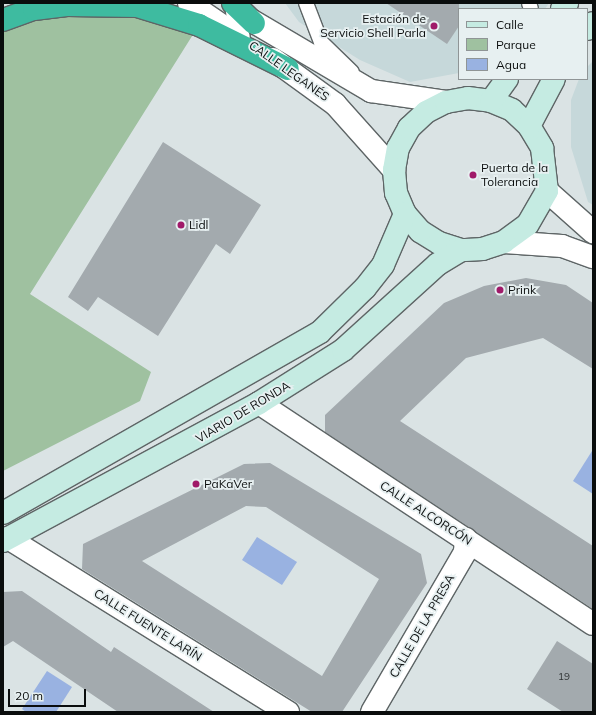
<!DOCTYPE html>
<html>
<head>
<meta charset="utf-8">
<style>
  body { margin:0 }
  #map { position:relative; width:596px; height:715px; overflow:hidden; background:#dae3e4; font-family:Mulish,sans-serif }
  div>[style] { position:absolute }
  .built>* { inset:0; background:#c6d8da }
  .green>* { inset:0; background:#9fc1a0 }
  .water>* { inset:0; background:#99b2e1 }
  .building>* { inset:0; background:#a3aaae }
  .roads { filter:drop-shadow(1px 0 #5e6566) drop-shadow(-1px 0 #5e6566) drop-shadow(0 1px #5e6566) drop-shadow(0 -1px #5e6566) }
  .service>* { height:14px; margin:-7px; padding:0 7px; transform-origin:7px; border-radius:7px; background:#fff }
  .minor>* { height:22px; margin:-11px; padding:0 11px; transform-origin:11px; border-radius:11px; background:#fff }
  .tertiary>* { height:22px; margin:-11px; padding:0 11px; transform-origin:11px; border-radius:11px; background:#fff }
  .secondary>* { height:22px; margin:-11px; padding:0 11px; transform-origin:11px; border-radius:11px; background:#c5ebe2 }
  .motorway>* { height:22px; margin:-11px; padding:0 11px; transform-origin:11px; border-radius:11px; background:#3ebba0 }
  .dots>* { width:11px; height:11px; translate:-50% -50%; box-sizing:border-box; border:2px solid #e7f0f1; border-radius:50% }
  span { translate:-50% -50%; white-space:nowrap; text-align:center; line-height:1.15; -webkit-text-stroke:3.5px #e7f0f1; paint-order:stroke }
  .number-label { font-size:10px; color:#303435 }
  .number-label span { -webkit-text-stroke-width:0 }
  .poi-label { font-size:12px; color:#0a0d0d }
  .right { translate:-100% -50%; text-align:right }
  .left { translate:0 -50%; text-align:left }
  .street-label { font-size:12px; color:#0a0d0d }
  .frame { position:absolute; inset:0; border:4px solid #0a0d0d; pointer-events:none }
  .legend { position:absolute; left:458px; top:8px; width:130px; height:72px; box-sizing:border-box; background:#e7f0f1; border:1px solid #8f9596; margin:0; padding:5px 7px; list-style:none; font-size:12px; color:#0a0d0d }
  .legend li { display:flex; align-items:center; gap:8px; height:20px }
  .legend b { width:20px; border:1px solid #8f9596 }
  .scale { position:absolute; left:8px; top:689px; width:78px; height:18px; box-sizing:border-box; border:2px solid #0a0d0d; border-top:0; padding-left:5px; font-size:12px; line-height:14px; white-space:nowrap; color:#0a0d0d; -webkit-text-stroke:3px #e7f0f1; paint-order:stroke }
</style>
</head>
<body>
<div id="map">
  <div class="built">
    <div style="clip-path:polygon(285px 3px,549px 3px,545px 9px,459px 9px,459px 73px,410px 82px,360px 60px,299px 22px)"></div>
    <div style="clip-path:polygon(593px 61px,593px 205px,588px 202px,571px 147px,571px 100px,579px 79px,587px 79px,587px 67px)"></div>
  </div>
  <div class="green">
    <div style="clip-path:polygon(67px 5px,199px 25px,30px 294px,151px 372px,140px 401px,3px 471px,3px 20px)"></div>
  </div>
  <div class="water">
    <div style="clip-path:polygon(592px 451px,593px 451px,593px 494px,573px 481px)"></div>
    <div style="clip-path:polygon(257px 537px,297px 562px,282px 585px,242px 560px)"></div>
    <div style="clip-path:polygon(47px 671px,72px 687px,56px 712px,26px 712px,22px 709px)"></div>
  </div>
  <div class="building">
    <div style="clip-path:polygon(386px 3px,459px 3px,459px 26px,447px 44px)"></div>
    <div style="clip-path:polygon(163px 142px,261px 205px,230px 254px,216px 244px,158px 336px,98px 297px,88px 311px,68px 297px)"></div>
    <div style="clip-path:polygon(526px 278px,566px 285px,593px 303px,593px 369px,543px 338px,466px 358px,400px 421px,593px 546px,593px 609px,325px 432px,325px 415px,444px 303px,484px 286px)"></div>
    <div style="clip-path:polygon(evenodd,270px 463px,421px 554px,427px 583px,342px 712px,312px 712px,82px 569px,83px 544px,244px 464px,270px 463px,246px 506px,266px 507px,379px 579px,322px 676px,142px 561px,246px 506px)"></div>
    <div style="clip-path:polygon(22px 591px,111px 652px,114px 647px,214px 712px,118px 712px,13px 641px,3px 647px,3px 592px)"></div>
    <div style="clip-path:polygon(557px 641px,593px 664px,593px 712px,563px 712px,527px 689px)"></div>
  </div>
  <div class="roads">
    <div class="service">
      <div style="left:306px;top:3px;width:42px;rotate:69deg"></div>
      <div style="left:321px;top:42px;width:43px;rotate:44.1deg"></div>
      <div style="left:529px;top:3px;width:6px;rotate:72deg"></div>
    </div>
    <div class="minor">
      <div style="left:259px;top:403px;width:400px;rotate:33.5deg"></div>
      <div style="left:8px;top:538px;width:330px;rotate:31.9deg"></div>
      <div style="left:372px;top:712px;width:185px;rotate:-59.8deg"></div>
      <div style="left:465px;top:552px;width:13px;rotate:-86deg"></div>
    </div>
    <div class="tertiary">
      <div style="left:189px;top:3px;width:60px;rotate:34.2deg"></div>
      <div style="left:237px;top:12px;width:156px;rotate:30.5deg"></div>
      <div style="left:371px;top:91px;width:76px;rotate:8.3deg"></div>
      <div style="left:273px;top:59px;width:77px;rotate:36deg"></div>
      <div style="left:335px;top:104px;width:89px;rotate:48.2deg"></div>
      <div style="left:547px;top:191px;width:62px;rotate:41.7deg"></div>
      <div style="left:504px;top:242px;width:58px;rotate:3.9deg"></div>
      <div style="left:562px;top:246px;width:33px;rotate:20deg"></div>
    </div>
    <div class="secondary">
      <div style="left:562px;top:9px;width:8px;rotate:-50deg"></div>
      <div style="left:587px;top:29px;width:8px;rotate:-45deg"></div>
      <div style="left:468px;top:98px;width:23px;rotate:7deg"></div>
      <div style="left:491px;top:101px;width:23px;rotate:23deg"></div>
      <div style="left:512px;top:110px;width:23px;rotate:43deg"></div>
      <div style="left:529px;top:126px;width:26px;rotate:59deg"></div>
      <div style="left:542px;top:148px;width:43px;rotate:83.4deg"></div>
      <div style="left:547px;top:191px;width:39px;rotate:120deg"></div>
      <div style="left:527px;top:225px;width:29px;rotate:144deg"></div>
      <div style="left:504px;top:242px;width:22px;rotate:162deg"></div>
      <div style="left:483px;top:249px;width:22px;rotate:177deg"></div>
      <div style="left:461px;top:250px;width:23px;rotate:-162deg"></div>
      <div style="left:439px;top:243px;width:22px;rotate:-148deg"></div>
      <div style="left:420px;top:231px;width:23px;rotate:-131deg"></div>
      <div style="left:405px;top:214px;width:23px;rotate:-113deg"></div>
      <div style="left:396px;top:193px;width:23px;rotate:-95deg"></div>
      <div style="left:394px;top:170px;width:22px;rotate:-80deg"></div>
      <div style="left:398px;top:148px;width:23px;rotate:-61deg"></div>
      <div style="left:409px;top:128px;width:23px;rotate:-43deg"></div>
      <div style="left:426px;top:112px;width:22px;rotate:-27deg"></div>
      <div style="left:446px;top:102px;width:22px;rotate:-10deg"></div>
      <div style="left:491px;top:101px;width:27px;rotate:-54deg"></div>
      <div style="left:529px;top:126px;width:53px;rotate:-62deg"></div>
      <div style="left:3px;top:513px;width:365px;rotate:-29.7deg"></div>
      <div style="left:320px;top:332px;width:63px;rotate:-44.4deg"></div>
      <div style="left:365px;top:288px;width:29px;rotate:-52deg"></div>
      <div style="left:383px;top:265px;width:56px;rotate:-66.7deg"></div>
      <div style="left:3px;top:541px;width:291px;rotate:-28.3deg"></div>
      <div style="left:259px;top:403px;width:99px;rotate:-32.2deg"></div>
      <div style="left:343px;top:350px;width:128px;rotate:-42.2deg"></div>
      <div style="left:438px;top:264px;width:27px;rotate:-31deg"></div>
    </div>
    <div class="motorway">
      <div style="left:233px;top:3px;width:29px;rotate:44deg"></div>
      <div style="left:3px;top:20px;width:33px;rotate:-20deg"></div>
      <div style="left:34px;top:9px;width:33px;rotate:-7deg"></div>
      <div style="left:67px;top:5px;width:70px;rotate:0.8deg"></div>
      <div style="left:137px;top:6px;width:65px;rotate:17deg"></div>
      <div style="left:199px;top:25px;width:99px;rotate:26.3deg"></div>
    </div>
  </div>
  <div class="dots">
    <div style="left:434px;top:26px;background:#a01a69"></div>
    <div style="left:473px;top:175px;background:#a01a69"></div>
    <div style="left:181px;top:225px;background:#a01a69"></div>
    <div style="left:500px;top:290px;background:#a01a69"></div>
    <div style="left:196px;top:484px;background:#a01a69"></div>
  </div>
  <div class="number-label">
    <span style="left:564px;top:677px">19</span>
  </div>
  <div class="poi-label">
    <span class="right" style="left:426px;top:26px">Estación de<br>Servicio Shell Parla</span>
    <span class="left" style="left:481px;top:175px">Puerta de la<br>Tolerancia</span>
    <span class="left" style="left:189px;top:225px">Lidl</span>
    <span class="left" style="left:508px;top:290px">Prink</span>
    <span class="left" style="left:204px;top:484px">PaKaVer</span>
  </div>
  <div class="street-label">
    <span style="left:289px;top:71px;rotate:35deg">CALLE LEGANÉS</span>
    <span style="left:243px;top:412px;rotate:-31deg">VIARIO DE RONDA</span>
    <span style="left:426px;top:513px;rotate:33deg">CALLE ALCORCÓN</span>
    <span style="left:148px;top:625px;rotate:32deg">CALLE FUENTE LARÍN</span>
    <span style="left:422px;top:626px;rotate:-60deg">CALLE DE LA PRESA</span>
  </div>
  <div class="frame"></div>
  <ul class="legend">
  <li><b style="height:5px;background:#c5ebe2"></b>Calle</li>
  <li><b style="height:11px;background:#9fc1a0"></b>Parque</li>
  <li><b style="height:11px;background:#99b2e1"></b>Agua</li>
  </ul>
  <div class="scale">20 m</div>
</div>
</body>
</html>
